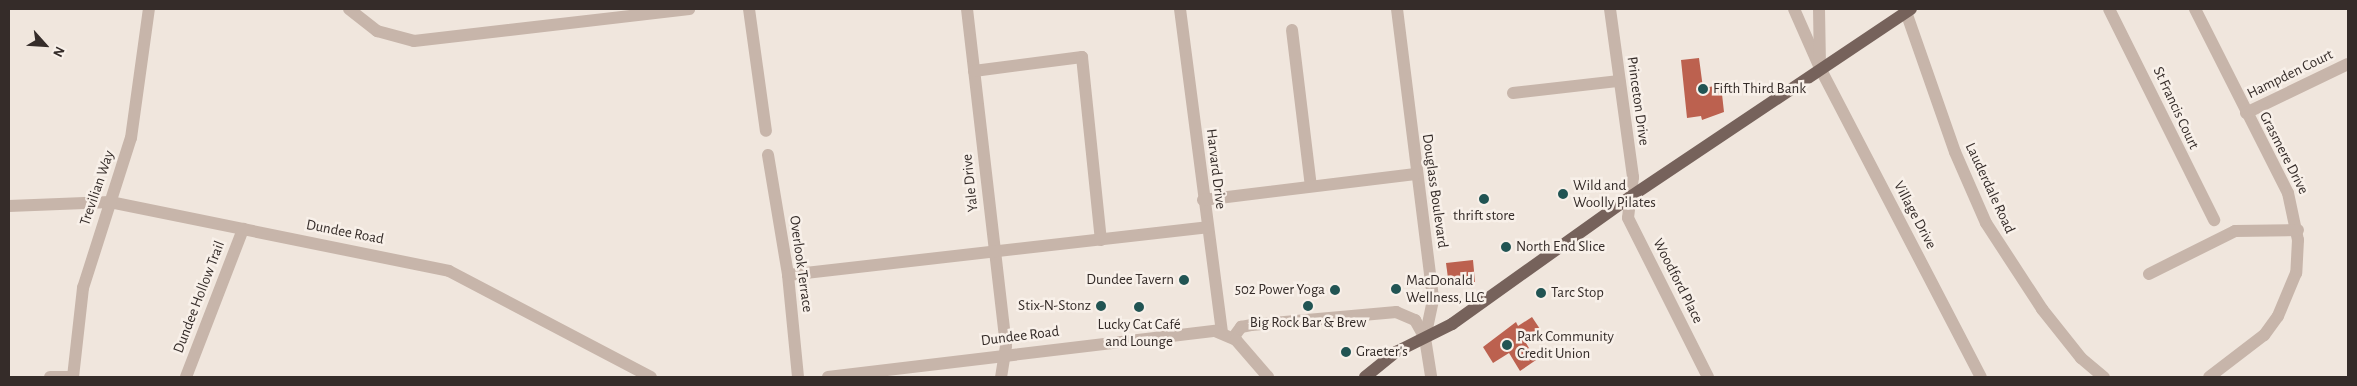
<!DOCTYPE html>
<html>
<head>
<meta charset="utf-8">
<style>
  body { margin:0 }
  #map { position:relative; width:2357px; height:386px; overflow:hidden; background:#f0e6dd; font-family:"Alegreya Sans",sans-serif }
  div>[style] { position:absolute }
  .building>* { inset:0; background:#bc614f }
  .street>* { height:12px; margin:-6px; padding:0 6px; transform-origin:6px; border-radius:6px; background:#c7b5aa }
  .primary>* { height:12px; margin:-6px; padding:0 6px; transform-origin:6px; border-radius:6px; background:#76625b }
  .dots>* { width:14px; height:14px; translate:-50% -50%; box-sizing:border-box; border:2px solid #f8f0e9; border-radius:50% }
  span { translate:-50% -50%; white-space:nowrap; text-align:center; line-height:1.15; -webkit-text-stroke:5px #f8f0e9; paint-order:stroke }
  .street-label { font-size:15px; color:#352c29 }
  .poi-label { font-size:15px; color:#352c29 }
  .left { translate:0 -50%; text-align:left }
  .right { translate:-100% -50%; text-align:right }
  .frame { position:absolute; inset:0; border:10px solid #352c29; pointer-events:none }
  .north { position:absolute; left:20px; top:20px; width:50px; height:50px; -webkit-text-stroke:4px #f8f0e9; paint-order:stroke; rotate:116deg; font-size:14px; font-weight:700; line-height:20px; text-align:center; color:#352c29 }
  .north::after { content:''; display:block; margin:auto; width:18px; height:22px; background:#352c29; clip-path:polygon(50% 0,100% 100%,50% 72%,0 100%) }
</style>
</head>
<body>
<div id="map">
  <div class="building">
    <div style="clip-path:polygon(1699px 58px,1703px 88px,1721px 85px,1724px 112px,1702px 120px,1701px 116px,1687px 118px,1681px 60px)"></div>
    <div style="clip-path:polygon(1473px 260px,1475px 282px,1449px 286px,1446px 263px)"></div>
    <div style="clip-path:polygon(1532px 317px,1540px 329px,1526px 343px,1536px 360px,1520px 371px,1509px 353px,1493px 363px,1483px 347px,1516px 322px,1518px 326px)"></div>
  </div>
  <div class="street">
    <div style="left:349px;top:9px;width:36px;rotate:38deg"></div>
    <div style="left:377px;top:31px;width:38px;rotate:15deg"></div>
    <div style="left:414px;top:41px;width:277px;rotate:-6.6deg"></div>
    <div style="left:749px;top:9px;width:123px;rotate:82.1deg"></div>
    <div style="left:967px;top:9px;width:339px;rotate:83.4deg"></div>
    <div style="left:1006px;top:346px;width:31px;rotate:99deg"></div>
    <div style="left:1180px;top:9px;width:326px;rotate:82.6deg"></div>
    <div style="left:1397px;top:9px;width:293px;rotate:82.9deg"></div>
    <div style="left:1433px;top:300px;width:39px;rotate:102deg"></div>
    <div style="left:1425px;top:338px;width:39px;rotate:81deg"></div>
    <div style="left:1610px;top:9px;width:170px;rotate:82.2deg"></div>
    <div style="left:1633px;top:177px;width:41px;rotate:97deg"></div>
    <div style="left:1628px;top:218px;width:178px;rotate:63.3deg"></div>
    <div style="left:1794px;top:9px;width:64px;rotate:66.2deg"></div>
    <div style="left:1820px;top:68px;width:348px;rotate:62.5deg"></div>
    <div style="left:1819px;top:9px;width:59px;rotate:89deg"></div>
    <div style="left:2109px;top:9px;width:236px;rotate:63.5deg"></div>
    <div style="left:2195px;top:9px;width:206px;rotate:63.2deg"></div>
    <div style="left:2288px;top:193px;width:48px;rotate:78deg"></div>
    <div style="left:2298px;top:240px;width:33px;rotate:93deg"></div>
    <div style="left:2296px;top:273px;width:47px;rotate:112.7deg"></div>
    <div style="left:2278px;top:316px;width:24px;rotate:126deg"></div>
    <div style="left:2264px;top:335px;width:69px;rotate:142.6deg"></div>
    <div style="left:1906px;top:12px;width:148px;rotate:70.7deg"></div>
    <div style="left:1955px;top:152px;width:77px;rotate:66.4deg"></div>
    <div style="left:1986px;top:223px;width:103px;rotate:56.9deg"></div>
    <div style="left:2042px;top:309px;width:63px;rotate:51.5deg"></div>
    <div style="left:2081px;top:358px;width:30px;rotate:40deg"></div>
    <div style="left:1292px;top:30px;width:157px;rotate:83.1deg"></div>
    <div style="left:974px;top:71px;width:109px;rotate:-7.4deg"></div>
    <div style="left:1082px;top:57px;width:184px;rotate:84.1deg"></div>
    <div style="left:1513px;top:93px;width:107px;rotate:-6.5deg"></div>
    <div style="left:2246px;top:113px;width:113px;rotate:-25.7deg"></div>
    <div style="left:768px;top:155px;width:122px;rotate:80.5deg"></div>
    <div style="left:788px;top:275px;width:102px;rotate:84.4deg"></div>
    <div style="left:1203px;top:200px;width:214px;rotate:-7deg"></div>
    <div style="left:9px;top:206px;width:101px;rotate:-2.3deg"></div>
    <div style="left:110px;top:202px;width:346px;rotate:11.5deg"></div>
    <div style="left:449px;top:271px;width:228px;rotate:27.7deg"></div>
    <div style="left:2149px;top:274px;width:96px;rotate:-26.6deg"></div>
    <div style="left:2235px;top:231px;width:63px;rotate:-0.9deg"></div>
    <div style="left:788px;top:275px;width:422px;rotate:-6.5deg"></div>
    <div style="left:1233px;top:338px;width:14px;rotate:-54deg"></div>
    <div style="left:1241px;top:327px;width:10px;rotate:-11deg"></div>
    <div style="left:1251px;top:325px;width:146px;rotate:-5.1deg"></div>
    <div style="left:1396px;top:312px;width:21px;rotate:23deg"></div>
    <div style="left:1415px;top:320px;width:21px;rotate:61deg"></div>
    <div style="left:50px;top:377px;width:23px"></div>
    <div style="left:73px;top:377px;width:90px;rotate:-83.6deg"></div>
    <div style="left:83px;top:288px;width:157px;rotate:-72.3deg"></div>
    <div style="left:131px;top:138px;width:130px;rotate:-82.1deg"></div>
    <div style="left:186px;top:377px;width:159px;rotate:-68.9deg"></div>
    <div style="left:828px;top:377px;width:390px;rotate:-6.8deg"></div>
    <div style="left:1215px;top:331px;width:23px;rotate:23deg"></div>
    <div style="left:1236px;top:340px;width:49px;rotate:49.1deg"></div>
  </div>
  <div class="primary">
    <div style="left:1365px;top:377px;width:40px;rotate:-39deg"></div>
    <div style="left:1396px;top:352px;width:63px;rotate:-26.6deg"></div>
    <div style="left:1452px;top:324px;width:219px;rotate:-35.5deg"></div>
    <div style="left:1630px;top:197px;width:338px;rotate:-33.8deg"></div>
  </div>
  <div class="dots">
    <div style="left:1703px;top:89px;background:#215453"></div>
    <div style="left:1563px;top:194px;background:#215453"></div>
    <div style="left:1484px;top:199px;background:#215453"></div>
    <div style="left:1506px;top:247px;background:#215453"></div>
    <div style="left:1184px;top:280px;background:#215453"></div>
    <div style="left:1396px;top:289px;background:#215453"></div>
    <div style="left:1335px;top:290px;background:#215453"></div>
    <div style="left:1541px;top:293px;background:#215453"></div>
    <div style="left:1101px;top:306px;background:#215453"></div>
    <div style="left:1308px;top:306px;background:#215453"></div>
    <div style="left:1139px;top:307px;background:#215453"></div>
    <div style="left:1507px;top:345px;background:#215453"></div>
    <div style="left:1346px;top:352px;background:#215453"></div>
  </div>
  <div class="street-label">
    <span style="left:2290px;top:74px;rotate:-26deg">Hampden Court</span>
    <span style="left:1638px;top:101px;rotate:82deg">Princeton Drive</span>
    <span style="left:2176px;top:108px;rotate:65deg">St Francis Court</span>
    <span style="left:2284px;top:153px;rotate:63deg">Grasmere Drive</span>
    <span style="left:1216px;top:169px;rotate:83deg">Harvard Drive</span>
    <span style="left:970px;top:183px;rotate:-96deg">Yale Drive</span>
    <span style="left:97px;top:188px;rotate:-71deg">Trevilian Way</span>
    <span style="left:1990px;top:188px;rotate:65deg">Lauderdale Road</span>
    <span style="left:1435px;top:191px;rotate:82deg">Douglass Boulevard</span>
    <span style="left:1915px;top:215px;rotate:62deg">Village Drive</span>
    <span style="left:345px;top:232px;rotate:11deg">Dundee Road</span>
    <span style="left:801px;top:264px;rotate:82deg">Overlook Terrace</span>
    <span style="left:1678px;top:281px;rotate:63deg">Woodford Place</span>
    <span style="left:199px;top:297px;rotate:-69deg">Dundee Hollow Trail</span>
    <span style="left:1020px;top:336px;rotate:-7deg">Dundee Road</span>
  </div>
  <div class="poi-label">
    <span class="left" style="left:1713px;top:89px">Fifth Third Bank</span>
    <span class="left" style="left:1573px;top:194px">Wild and<br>Woolly Pilates</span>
    <span style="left:1484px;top:216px">thrift store</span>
    <span class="left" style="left:1516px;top:247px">North End Slice</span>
    <span class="right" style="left:1174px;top:280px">Dundee Tavern</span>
    <span class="left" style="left:1406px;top:289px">MacDonald<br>Wellness, LLC</span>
    <span class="right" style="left:1325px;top:290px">502 Power Yoga</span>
    <span class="left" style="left:1551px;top:293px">Tarc Stop</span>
    <span class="right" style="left:1091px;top:306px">Stix-N-Stonz</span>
    <span style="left:1308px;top:323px">Big Rock Bar &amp; Brew</span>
    <span style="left:1139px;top:333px">Lucky Cat Café<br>and Lounge</span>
    <span class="left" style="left:1517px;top:345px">Park Community<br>Credit Union</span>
    <span class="left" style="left:1356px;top:352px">Graeter's</span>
  </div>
  <div class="frame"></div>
  <div class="north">N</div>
</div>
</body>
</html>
